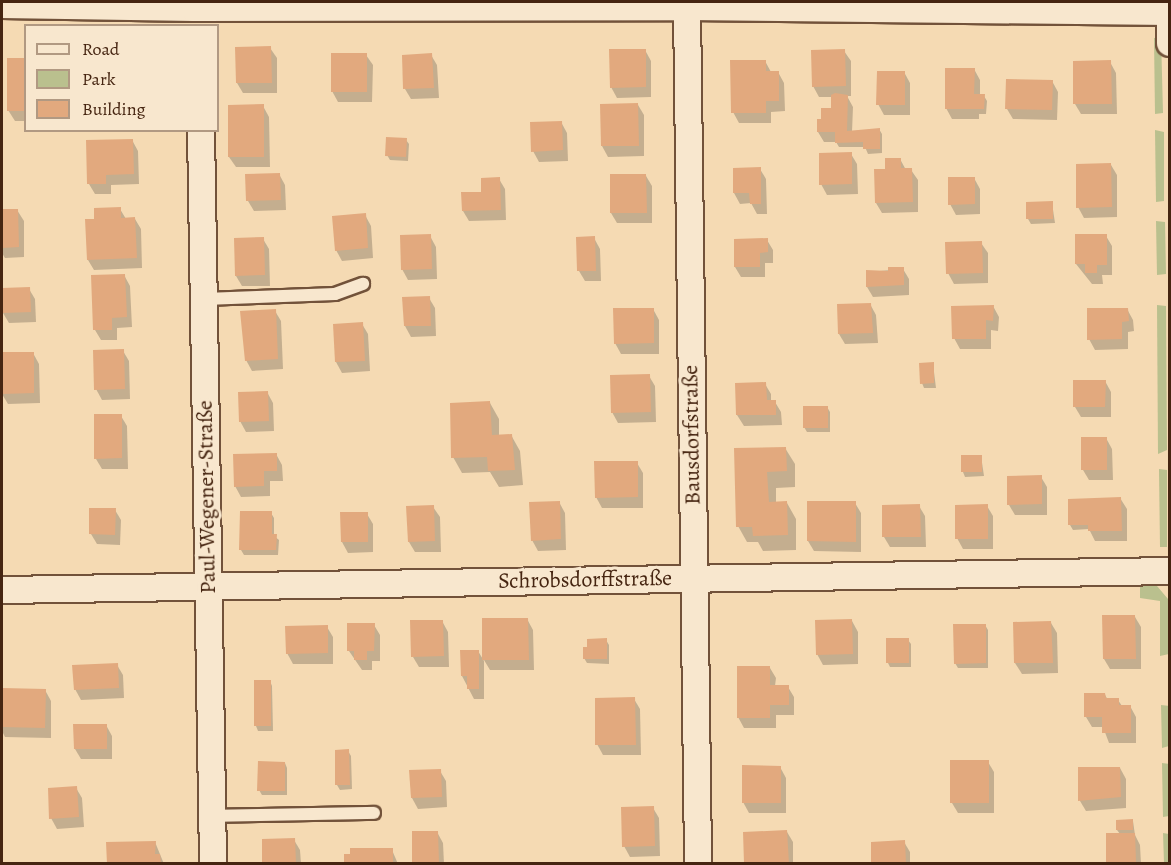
<!DOCTYPE html>
<html>
<head>
<meta charset="utf-8">
<style>
  body { margin:0 }
  #map { position:relative; width:1171px; height:865px; overflow:hidden; background:#f5dab3; font-family:Alegreya,serif }
  div>[style] { position:absolute }
  .green>* { inset:0; background:#bac08e }
  .shadow>* { inset:0; background:#0003 }
  .building>* { inset:0; background:#e2a97e }
  .roads { filter:drop-shadow(2px 0 #72523a) drop-shadow(-2px 0 #72523a) drop-shadow(0 2px #72523a) drop-shadow(0 -2px #72523a) }
  .service>* { height:12px; margin:-6px; padding:0 6px; transform-origin:6px; border-radius:6px; background:#f8e7ce }
  .minor>* { height:26px; margin:-13px; padding:0 13px; transform-origin:13px; border-radius:13px; background:#f8e7ce }
  span { translate:-50% -50%; white-space:nowrap; text-align:center; line-height:1.15; -webkit-text-stroke:6px #f8e7ce; paint-order:stroke }
  .street-label { font-size:22px; color:#462511 }
  .frame { position:absolute; inset:0; border:3px solid #462511; pointer-events:none }
  .legend { position:absolute; left:24px; top:24px; width:195px; height:108px; box-sizing:border-box; background:#f8e7ce; border:2px solid #b19982; margin:0; padding:8px 10px; list-style:none; font-size:18px; color:#462511 }
  .legend li { display:flex; align-items:center; gap:12px; height:30px }
  .legend b { width:30px; border:2px solid #b19982 }
</style>
</head>
<body>
<div id="map">
  <div class="green">
    <div style="clip-path:polygon(1161px 37px,1163px 113px,1155px 114px,1154px 38px)"></div>
    <div style="clip-path:polygon(1155px 130px,1164px 132px,1164px 201px,1156px 202px)"></div>
    <div style="clip-path:polygon(1156px 221px,1165px 222px,1166px 274px,1157px 275px)"></div>
    <div style="clip-path:polygon(1157px 305px,1166px 306px,1167px 450px,1158px 454px)"></div>
    <div style="clip-path:polygon(1159px 469px,1167px 470px,1167px 547px,1160px 547px)"></div>
    <div style="clip-path:polygon(1140px 583px,1157px 586px,1168px 599px,1169px 654px,1160px 656px,1160px 601px,1140px 598px)"></div>
    <div style="clip-path:polygon(1161px 705px,1170px 706px,1169px 746px,1162px 748px)"></div>
    <div style="clip-path:polygon(1162px 763px,1170px 764px,1169px 816px,1163px 817px)"></div>
    <div style="clip-path:polygon(1163px 833px,1169px 834px,1169px 863px,1164px 863px)"></div>
  </div>
  <div class="shadow">
    <div style="clip-path:polygon(270px 48px,277px 58px,277px 93px,243px 93px,237px 83px)"></div>
    <div style="clip-path:polygon(645px 50px,651px 61px,651px 97px,617px 98px,611px 87px)"></div>
    <div style="clip-path:polygon(844px 51px,851px 61px,851px 96px,847px 96px,853px 107px,852px 132px,879px 129px,882px 134px,882px 153px,868px 154px,865px 147px,839px 147px,836px 142px,824px 142px,818px 132px,832px 110px,833px 97px,819px 97px,813px 86px)"></div>
    <div style="clip-path:polygon(366px 55px,373px 65px,372px 102px,338px 102px,332px 91px)"></div>
    <div style="clip-path:polygon(431px 55px,437px 65px,439px 98px,411px 99px,405px 89px)"></div>
    <div style="clip-path:polygon(26px 59px,26px 121px,15px 121px,8px 110px)"></div>
    <div style="clip-path:polygon(765px 61px,771px 72px,778px 72px,784px 83px,785px 111px,771px 112px,771px 123px,739px 123px,733px 112px)"></div>
    <div style="clip-path:polygon(1110px 62px,1116px 73px,1117px 114px,1081px 114px,1075px 104px)"></div>
    <div style="clip-path:polygon(974px 69px,980px 80px,980px 96px,984px 96px,987px 101px,986px 114px,979px 114px,979px 119px,952px 119px,946px 108px)"></div>
    <div style="clip-path:polygon(904px 72px,910px 83px,910px 115px,884px 115px,878px 104px)"></div>
    <div style="clip-path:polygon(1052px 81px,1058px 92px,1057px 120px,1013px 119px,1007px 109px)"></div>
    <div style="clip-path:polygon(602px 105px,638px 105px,644px 115px,644px 156px,608px 157px,602px 146px)"></div>
    <div style="clip-path:polygon(263px 106px,269px 117px,270px 167px,236px 167px,229px 157px)"></div>
    <div style="clip-path:polygon(561px 122px,567px 133px,568px 161px,539px 162px,533px 151px)"></div>
    <div style="clip-path:polygon(132px 140px,138px 151px,139px 184px,111px 185px,111px 194px,95px 194px,89px 184px)"></div>
    <div style="clip-path:polygon(406px 140px,409px 144px,408px 161px,390px 160px,387px 155px)"></div>
    <div style="clip-path:polygon(851px 154px,857px 164px,858px 194px,827px 195px,821px 184px)"></div>
    <div style="clip-path:polygon(900px 159px,906px 170px,911px 170px,918px 180px,918px 212px,882px 213px,876px 203px,887px 171px)"></div>
    <div style="clip-path:polygon(1111px 165px,1117px 175px,1117px 217px,1084px 218px,1078px 207px)"></div>
    <div style="clip-path:polygon(734px 169px,760px 169px,766px 179px,767px 214px,757px 214px,751px 203px,740px 204px,734px 193px)"></div>
    <div style="clip-path:polygon(279px 174px,285px 185px,286px 210px,254px 211px,248px 201px)"></div>
    <div style="clip-path:polygon(646px 176px,652px 186px,652px 223px,617px 223px,611px 213px)"></div>
    <div style="clip-path:polygon(974px 178px,980px 189px,980px 214px,956px 215px,950px 204px)"></div>
    <div style="clip-path:polygon(499px 179px,505px 189px,506px 220px,469px 221px,463px 211px)"></div>
    <div style="clip-path:polygon(1052px 203px,1055px 223px,1031px 224px,1028px 219px)"></div>
    <div style="clip-path:polygon(120px 209px,126px 219px,135px 219px,141px 229px,142px 268px,94px 270px,88px 260px,87px 221px,96px 220px)"></div>
    <div style="clip-path:polygon(17px 210px,24px 221px,24px 257px,5px 258px,2px 253px,2px 211px)"></div>
    <div style="clip-path:polygon(365px 215px,371px 226px,373px 258px,342px 261px,336px 250px)"></div>
    <div style="clip-path:polygon(430px 236px,436px 247px,437px 279px,408px 280px,402px 269px)"></div>
    <div style="clip-path:polygon(1106px 236px,1112px 246px,1112px 275px,1102px 275px,1103px 284px,1092px 284px,1076px 264px)"></div>
    <div style="clip-path:polygon(594px 238px,600px 249px,601px 281px,585px 281px,579px 271px)"></div>
    <div style="clip-path:polygon(263px 239px,269px 249px,270px 286px,242px 286px,236px 276px)"></div>
    <div style="clip-path:polygon(767px 240px,773px 250px,773px 263px,765px 263px,765px 277px,741px 277px,735px 267px)"></div>
    <div style="clip-path:polygon(981px 243px,988px 253px,988px 283px,954px 284px,948px 273px)"></div>
    <div style="clip-path:polygon(903px 269px,909px 279px,909px 295px,873px 297px,867px 287px,868px 272px)"></div>
    <div style="clip-path:polygon(124px 275px,130px 286px,132px 327px,117px 328px,117px 340px,101px 340px,95px 330px)"></div>
    <div style="clip-path:polygon(29px 289px,35px 299px,36px 322px,9px 323px,3px 313px)"></div>
    <div style="clip-path:polygon(429px 298px,435px 308px,436px 336px,411px 337px,405px 326px,404px 299px)"></div>
    <div style="clip-path:polygon(870px 304px,876px 315px,878px 343px,845px 344px,839px 334px)"></div>
    <div style="clip-path:polygon(993px 306px,999px 317px,998px 331px,991px 330px,991px 349px,960px 349px,954px 338px)"></div>
    <div style="clip-path:polygon(653px 309px,659px 320px,659px 354px,621px 354px,615px 343px)"></div>
    <div style="clip-path:polygon(1127px 309px,1133px 320px,1134px 331px,1128px 332px,1128px 349px,1095px 350px,1089px 339px)"></div>
    <div style="clip-path:polygon(275px 311px,281px 321px,283px 369px,252px 371px,246px 360px)"></div>
    <div style="clip-path:polygon(362px 324px,368px 334px,370px 371px,342px 373px,336px 362px,334px 325px)"></div>
    <div style="clip-path:polygon(123px 351px,129px 361px,130px 399px,102px 400px,96px 389px)"></div>
    <div style="clip-path:polygon(33px 353px,39px 364px,40px 403px,8px 404px,2px 394px,2px 354px)"></div>
    <div style="clip-path:polygon(933px 364px,936px 388px,924px 388px,922px 383px)"></div>
    <div style="clip-path:polygon(649px 376px,655px 386px,656px 422px,618px 423px,612px 412px)"></div>
    <div style="clip-path:polygon(1105px 381px,1111px 392px,1111px 417px,1081px 417px,1075px 407px)"></div>
    <div style="clip-path:polygon(765px 384px,771px 394px,771px 402px,775px 402px,781px 412px,782px 425px,744px 426px,737px 415px)"></div>
    <div style="clip-path:polygon(267px 392px,273px 403px,274px 431px,246px 432px,240px 421px)"></div>
    <div style="clip-path:polygon(490px 403px,499px 419px,499px 436px,511px 435px,520px 451px,523px 485px,499px 487px,490px 472px,462px 473px,453px 457px)"></div>
    <div style="clip-path:polygon(827px 407px,830px 412px,830px 432px,807px 432px,804px 427px)"></div>
    <div style="clip-path:polygon(121px 416px,127px 426px,128px 469px,102px 469px,96px 459px)"></div>
    <div style="clip-path:polygon(1106px 438px,1112px 449px,1113px 480px,1089px 480px,1083px 470px)"></div>
    <div style="clip-path:polygon(785px 448px,795px 464px,795px 487px,776px 488px,776px 503px,787px 503px,796px 519px,796px 550px,763px 551px,758px 542px,747px 542px,738px 526px,735px 449px)"></div>
    <div style="clip-path:polygon(276px 454px,282px 465px,283px 481px,270px 481px,270px 496px,241px 497px,235px 486px)"></div>
    <div style="clip-path:polygon(981px 456px,984px 476px,965px 477px,963px 472px)"></div>
    <div style="clip-path:polygon(637px 463px,643px 473px,643px 508px,602px 508px,596px 497px)"></div>
    <div style="clip-path:polygon(1041px 477px,1047px 487px,1047px 515px,1015px 515px,1009px 505px)"></div>
    <div style="clip-path:polygon(1120px 498px,1127px 509px,1127px 541px,1095px 541px,1089px 529px,1073px 530px,1070px 525px)"></div>
    <div style="clip-path:polygon(559px 502px,565px 513px,566px 550px,538px 551px,532px 540px)"></div>
    <div style="clip-path:polygon(855px 503px,861px 513px,861px 552px,814px 551px,808px 541px)"></div>
    <div style="clip-path:polygon(919px 506px,925px 516px,926px 547px,890px 547px,884px 537px)"></div>
    <div style="clip-path:polygon(987px 506px,993px 516px,993px 549px,963px 549px,957px 538px)"></div>
    <div style="clip-path:polygon(433px 507px,440px 517px,441px 552px,415px 552px,409px 542px)"></div>
    <div style="clip-path:polygon(115px 510px,121px 520px,120px 545px,97px 544px,91px 534px)"></div>
    <div style="clip-path:polygon(271px 513px,274px 518px,274px 536px,279px 540px,278px 555px,244px 555px,241px 550px)"></div>
    <div style="clip-path:polygon(342px 514px,367px 514px,373px 524px,373px 552px,348px 553px,342px 542px)"></div>
    <div style="clip-path:polygon(1135px 617px,1141px 627px,1141px 669px,1110px 669px,1104px 659px)"></div>
    <div style="clip-path:polygon(527px 619px,533px 630px,534px 670px,490px 670px,484px 660px,484px 699px,474px 699px,462px 676px,478px 651px,484px 661px,483px 620px)"></div>
    <div style="clip-path:polygon(442px 621px,448px 632px,449px 667px,419px 667px,413px 657px)"></div>
    <div style="clip-path:polygon(852px 621px,858px 632px,858px 664px,823px 665px,817px 654px)"></div>
    <div style="clip-path:polygon(1015px 623px,1051px 623px,1057px 633px,1058px 673px,1022px 674px,1015px 663px)"></div>
    <div style="clip-path:polygon(374px 625px,380px 635px,380px 661px,372px 661px,372px 670px,362px 670px,349px 651px)"></div>
    <div style="clip-path:polygon(985px 625px,988px 630px,988px 668px,958px 668px,955px 663px)"></div>
    <div style="clip-path:polygon(327px 627px,333px 637px,333px 664px,293px 664px,287px 653px)"></div>
    <div style="clip-path:polygon(606px 640px,609px 645px,609px 664px,587px 663px,584px 658px)"></div>
    <div style="clip-path:polygon(908px 640px,911px 644px,911px 667px,890px 667px,888px 663px)"></div>
    <div style="clip-path:polygon(117px 665px,123px 675px,124px 698px,81px 700px,75px 689px)"></div>
    <div style="clip-path:polygon(770px 668px,776px 678px,775px 686px,788px 687px,794px 697px,794px 715px,776px 715px,776px 728px,744px 728px,738px 717px)"></div>
    <div style="clip-path:polygon(270px 681px,272px 686px,273px 731px,258px 731px,256px 726px)"></div>
    <div style="clip-path:polygon(2px 689px,45px 690px,51px 701px,51px 738px,5px 737px,2px 731px)"></div>
    <div style="clip-path:polygon(1105px 695px,1108px 700px,1118px 700px,1122px 706px,1130px 706px,1136px 717px,1136px 743px,1109px 743px,1103px 727px,1092px 727px,1086px 717px)"></div>
    <div style="clip-path:polygon(634px 699px,640px 709px,641px 755px,603px 755px,597px 744px)"></div>
    <div style="clip-path:polygon(106px 725px,112px 736px,112px 759px,81px 759px,75px 749px)"></div>
    <div style="clip-path:polygon(348px 751px,351px 756px,352px 789px,340px 790px,337px 785px)"></div>
    <div style="clip-path:polygon(988px 762px,994px 772px,994px 813px,958px 813px,952px 803px)"></div>
    <div style="clip-path:polygon(285px 763px,287px 768px,287px 795px,262px 795px,259px 790px)"></div>
    <div style="clip-path:polygon(780px 767px,786px 778px,786px 813px,749px 813px,743px 802px)"></div>
    <div style="clip-path:polygon(1120px 768px,1126px 779px,1126px 808px,1086px 811px,1080px 801px,1079px 769px)"></div>
    <div style="clip-path:polygon(440px 771px,446px 781px,447px 807px,418px 809px,412px 798px,411px 772px)"></div>
    <div style="clip-path:polygon(76px 788px,82px 798px,84px 827px,57px 829px,51px 818px)"></div>
    <div style="clip-path:polygon(653px 808px,659px 818px,660px 856px,630px 857px,624px 846px)"></div>
    <div style="clip-path:polygon(1133px 821px,1135px 835px,1140px 845px,1141px 864px,1109px 864px,1120px 834px,1117px 830px)"></div>
    <div style="clip-path:polygon(437px 832px,443px 843px,444px 864px,414px 864px)"></div>
    <div style="clip-path:polygon(787px 832px,793px 842px,793px 864px,746px 864px)"></div>
    <div style="clip-path:polygon(294px 840px,300px 850px,301px 864px,264px 864px)"></div>
    <div style="clip-path:polygon(155px 842px,164px 864px,108px 864px)"></div>
    <div style="clip-path:polygon(904px 842px,910px 852px,910px 864px,873px 864px)"></div>
    <div style="clip-path:polygon(392px 850px,398px 864px,346px 864px)"></div>
  </div>
  <div class="building">
    <div style="clip-path:polygon(271px 46px,272px 83px,236px 83px,235px 47px)"></div>
    <div style="clip-path:polygon(609px 49px,646px 49px,646px 87px,610px 88px)"></div>
    <div style="clip-path:polygon(845px 49px,846px 86px,812px 87px,811px 50px)"></div>
    <div style="clip-path:polygon(331px 53px,367px 53px,367px 92px,331px 92px)"></div>
    <div style="clip-path:polygon(432px 53px,434px 88px,403px 89px,402px 55px)"></div>
    <div style="clip-path:polygon(7px 58px,26px 58px,26px 111px,7px 111px)"></div>
    <div style="clip-path:polygon(730px 60px,766px 60px,766px 71px,779px 71px,779px 101px,766px 101px,766px 113px,731px 113px)"></div>
    <div style="clip-path:polygon(1111px 60px,1112px 104px,1073px 104px,1073px 61px)"></div>
    <div style="clip-path:polygon(945px 68px,975px 68px,974px 94px,985px 94px,984px 109px,945px 109px)"></div>
    <div style="clip-path:polygon(877px 71px,905px 71px,905px 105px,876px 105px)"></div>
    <div style="clip-path:polygon(1006px 79px,1053px 80px,1052px 110px,1005px 109px)"></div>
    <div style="clip-path:polygon(835px 93px,848px 95px,847px 131px,880px 128px,880px 149px,863px 149px,863px 142px,835px 143px,835px 132px,817px 132px,817px 119px,821px 119px,821px 108px,831px 108px,831px 95px)"></div>
    <div style="clip-path:polygon(638px 103px,639px 146px,601px 146px,600px 104px)"></div>
    <div style="clip-path:polygon(264px 104px,264px 157px,228px 157px,228px 105px)"></div>
    <div style="clip-path:polygon(562px 121px,563px 150px,531px 152px,530px 122px)"></div>
    <div style="clip-path:polygon(386px 137px,407px 138px,406px 157px,385px 156px)"></div>
    <div style="clip-path:polygon(133px 139px,134px 174px,106px 175px,106px 184px,87px 184px,86px 140px)"></div>
    <div style="clip-path:polygon(852px 152px,852px 184px,819px 185px,819px 153px)"></div>
    <div style="clip-path:polygon(885px 158px,901px 158px,901px 168px,912px 168px,913px 202px,875px 203px,874px 169px,885px 169px)"></div>
    <div style="clip-path:polygon(1111px 163px,1112px 207px,1076px 208px,1076px 164px)"></div>
    <div style="clip-path:polygon(761px 167px,761px 204px,750px 204px,749px 193px,733px 193px,733px 168px)"></div>
    <div style="clip-path:polygon(280px 173px,281px 200px,246px 201px,245px 174px)"></div>
    <div style="clip-path:polygon(610px 174px,646px 174px,647px 213px,610px 213px)"></div>
    <div style="clip-path:polygon(500px 177px,501px 210px,462px 211px,461px 192px,481px 192px,481px 178px)"></div>
    <div style="clip-path:polygon(948px 177px,975px 177px,975px 204px,948px 205px)"></div>
    <div style="clip-path:polygon(1053px 201px,1053px 219px,1026px 219px,1026px 202px)"></div>
    <div style="clip-path:polygon(121px 207px,121px 218px,135px 217px,137px 258px,87px 260px,85px 219px,94px 219px,94px 208px)"></div>
    <div style="clip-path:polygon(2px 209px,18px 209px,19px 247px,2px 248px)"></div>
    <div style="clip-path:polygon(366px 213px,368px 248px,335px 251px,332px 216px)"></div>
    <div style="clip-path:polygon(431px 234px,432px 269px,401px 270px,400px 235px)"></div>
    <div style="clip-path:polygon(1075px 234px,1107px 234px,1107px 265px,1097px 265px,1097px 273px,1085px 273px,1085px 264px,1075px 264px)"></div>
    <div style="clip-path:polygon(595px 236px,596px 271px,577px 271px,576px 237px)"></div>
    <div style="clip-path:polygon(264px 237px,265px 275px,235px 276px,234px 238px)"></div>
    <div style="clip-path:polygon(768px 238px,768px 252px,760px 253px,760px 267px,734px 267px,734px 239px)"></div>
    <div style="clip-path:polygon(982px 241px,983px 273px,946px 274px,945px 242px)"></div>
    <div style="clip-path:polygon(888px 267px,904px 267px,904px 285px,866px 287px,866px 270px,888px 271px)"></div>
    <div style="clip-path:polygon(125px 274px,127px 317px,112px 318px,112px 330px,93px 330px,91px 275px)"></div>
    <div style="clip-path:polygon(30px 287px,31px 312px,2px 313px,2px 288px)"></div>
    <div style="clip-path:polygon(430px 296px,431px 326px,404px 326px,402px 297px)"></div>
    <div style="clip-path:polygon(871px 303px,873px 333px,838px 334px,837px 304px)"></div>
    <div style="clip-path:polygon(994px 305px,993px 321px,986px 320px,986px 339px,952px 339px,951px 306px)"></div>
    <div style="clip-path:polygon(613px 308px,654px 308px,654px 343px,614px 344px)"></div>
    <div style="clip-path:polygon(1087px 308px,1128px 308px,1129px 321px,1122px 322px,1122px 339px,1087px 340px)"></div>
    <div style="clip-path:polygon(276px 309px,278px 359px,245px 361px,240px 311px)"></div>
    <div style="clip-path:polygon(363px 322px,365px 361px,335px 362px,333px 324px)"></div>
    <div style="clip-path:polygon(124px 349px,125px 389px,94px 390px,93px 350px)"></div>
    <div style="clip-path:polygon(2px 352px,34px 352px,34px 393px,2px 394px)"></div>
    <div style="clip-path:polygon(934px 362px,934px 383px,920px 384px,919px 363px)"></div>
    <div style="clip-path:polygon(650px 374px,651px 412px,611px 413px,610px 375px)"></div>
    <div style="clip-path:polygon(1073px 380px,1106px 380px,1105px 407px,1073px 407px)"></div>
    <div style="clip-path:polygon(766px 382px,767px 400px,776px 400px,776px 415px,736px 415px,735px 383px)"></div>
    <div style="clip-path:polygon(268px 391px,269px 421px,239px 422px,238px 392px)"></div>
    <div style="clip-path:polygon(490px 401px,492px 435px,512px 434px,515px 470px,488px 471px,487px 457px,451px 458px,450px 403px)"></div>
    <div style="clip-path:polygon(803px 406px,828px 406px,828px 428px,803px 428px)"></div>
    <div style="clip-path:polygon(94px 414px,122px 414px,122px 458px,94px 459px)"></div>
    <div style="clip-path:polygon(1081px 437px,1107px 437px,1107px 470px,1081px 470px)"></div>
    <div style="clip-path:polygon(786px 447px,787px 471px,767px 472px,769px 502px,787px 501px,788px 535px,753px 536px,752px 527px,736px 527px,734px 448px)"></div>
    <div style="clip-path:polygon(277px 453px,277px 471px,264px 471px,264px 486px,234px 487px,233px 454px)"></div>
    <div style="clip-path:polygon(961px 455px,982px 455px,982px 472px,961px 472px)"></div>
    <div style="clip-path:polygon(594px 461px,638px 461px,638px 497px,595px 498px)"></div>
    <div style="clip-path:polygon(1042px 475px,1042px 504px,1007px 505px,1007px 476px)"></div>
    <div style="clip-path:polygon(1121px 497px,1122px 531px,1088px 531px,1088px 525px,1068px 525px,1068px 499px)"></div>
    <div style="clip-path:polygon(560px 501px,561px 539px,531px 541px,529px 502px)"></div>
    <div style="clip-path:polygon(807px 501px,856px 501px,856px 542px,807px 541px)"></div>
    <div style="clip-path:polygon(920px 504px,921px 537px,882px 537px,882px 505px)"></div>
    <div style="clip-path:polygon(988px 504px,988px 539px,955px 539px,955px 505px)"></div>
    <div style="clip-path:polygon(434px 505px,435px 541px,408px 542px,406px 506px)"></div>
    <div style="clip-path:polygon(89px 508px,116px 508px,115px 535px,89px 534px)"></div>
    <div style="clip-path:polygon(240px 511px,272px 511px,272px 534px,277px 534px,276px 550px,239px 550px)"></div>
    <div style="clip-path:polygon(340px 512px,368px 512px,368px 542px,341px 542px)"></div>
    <div style="clip-path:polygon(1102px 615px,1135px 615px,1136px 659px,1103px 659px)"></div>
    <div style="clip-path:polygon(482px 618px,528px 618px,529px 660px,482px 660px)"></div>
    <div style="clip-path:polygon(852px 619px,853px 654px,816px 655px,815px 620px)"></div>
    <div style="clip-path:polygon(410px 620px,443px 620px,444px 656px,411px 657px)"></div>
    <div style="clip-path:polygon(1051px 621px,1053px 663px,1014px 663px,1013px 622px)"></div>
    <div style="clip-path:polygon(347px 623px,375px 623px,374px 651px,367px 651px,367px 660px,354px 660px,354px 651px,347px 651px)"></div>
    <div style="clip-path:polygon(953px 624px,986px 624px,986px 663px,954px 664px)"></div>
    <div style="clip-path:polygon(328px 625px,328px 653px,286px 654px,285px 626px)"></div>
    <div style="clip-path:polygon(607px 638px,607px 659px,583px 659px,583px 647px,587px 647px,587px 639px)"></div>
    <div style="clip-path:polygon(886px 638px,909px 638px,909px 663px,886px 663px)"></div>
    <div style="clip-path:polygon(460px 650px,479px 650px,479px 689px,467px 689px,467px 676px,461px 676px)"></div>
    <div style="clip-path:polygon(118px 663px,119px 688px,74px 690px,72px 665px)"></div>
    <div style="clip-path:polygon(737px 666px,770px 666px,770px 685px,789px 685px,789px 705px,770px 705px,770px 718px,737px 718px)"></div>
    <div style="clip-path:polygon(254px 680px,271px 680px,271px 726px,254px 726px)"></div>
    <div style="clip-path:polygon(2px 688px,46px 689px,45px 728px,2px 727px)"></div>
    <div style="clip-path:polygon(1084px 693px,1105px 693px,1106px 698px,1119px 698px,1119px 705px,1131px 705px,1131px 733px,1102px 733px,1102px 717px,1084px 717px)"></div>
    <div style="clip-path:polygon(635px 697px,636px 745px,595px 745px,595px 698px)"></div>
    <div style="clip-path:polygon(73px 724px,107px 724px,107px 749px,74px 749px)"></div>
    <div style="clip-path:polygon(349px 749px,350px 785px,335px 785px,335px 750px)"></div>
    <div style="clip-path:polygon(950px 760px,989px 760px,989px 803px,950px 803px)"></div>
    <div style="clip-path:polygon(258px 761px,285px 762px,285px 791px,257px 791px)"></div>
    <div style="clip-path:polygon(742px 765px,781px 766px,781px 803px,742px 803px)"></div>
    <div style="clip-path:polygon(1078px 767px,1120px 767px,1121px 797px,1078px 801px)"></div>
    <div style="clip-path:polygon(441px 769px,442px 797px,411px 798px,409px 770px)"></div>
    <div style="clip-path:polygon(77px 786px,79px 817px,49px 819px,48px 788px)"></div>
    <div style="clip-path:polygon(654px 806px,655px 846px,622px 847px,621px 807px)"></div>
    <div style="clip-path:polygon(1133px 819px,1133px 830px,1116px 830px,1116px 820px)"></div>
    <div style="clip-path:polygon(787px 830px,789px 864px,744px 864px,743px 832px)"></div>
    <div style="clip-path:polygon(412px 831px,438px 831px,439px 864px,412px 864px)"></div>
    <div style="clip-path:polygon(1106px 833px,1135px 833px,1136px 862px,1106px 863px)"></div>
    <div style="clip-path:polygon(295px 838px,296px 864px,262px 864px,262px 839px)"></div>
    <div style="clip-path:polygon(905px 840px,906px 864px,871px 864px,871px 842px)"></div>
    <div style="clip-path:polygon(156px 841px,155px 854px,160px 854px,161px 864px,107px 864px,106px 842px)"></div>
    <div style="clip-path:polygon(350px 848px,393px 848px,393px 864px,344px 864px,344px 854px,350px 854px)"></div>
  </div>
  <div class="roads">
    <div class="service">
      <div style="left:205px;top:299px;width:130px;rotate:-2.2deg"></div>
      <div style="left:335px;top:294px;width:30px;rotate:-20deg"></div>
      <div style="left:212px;top:816px;width:162px;rotate:-1.1deg"></div>
    </div>
    <div class="minor">
      <div style="left:1169px;top:2px;width:41px;rotate:88.6deg"></div>
      <div style="left:2px;top:5px;width:192px;rotate:0.9deg"></div>
      <div style="left:194px;top:8px;width:493px;rotate:-0.1deg"></div>
      <div style="left:687px;top:7px;width:483px;rotate:0.6deg"></div>
      <div style="left:687px;top:7px;width:857px;rotate:89.26deg"></div>
      <div style="left:201px;top:130px;width:734px;rotate:89.06deg"></div>
      <div style="left:2px;top:590px;width:1168px;rotate:-0.93deg"></div>
    </div>
  </div>
  <div class="street-label">
    <span style="left:692px;top:435px;rotate:-91deg">Bausdorfstraße</span>
    <span style="left:207px;top:497px;rotate:-91deg">Paul-Wegener-Straße</span>
    <span style="left:585px;top:580px;rotate:-1deg">Schrobsdorffstraße</span>
  </div>
  <div class="frame"></div>
  <ul class="legend">
  <li><b style="height:8px;background:#f8e7ce"></b>Road</li>
  <li><b style="height:16px;background:#bac08e"></b>Park</li>
  <li><b style="height:16px;background:#e2a97e"></b>Building</li>
  </ul>
</div>
</body>
</html>
